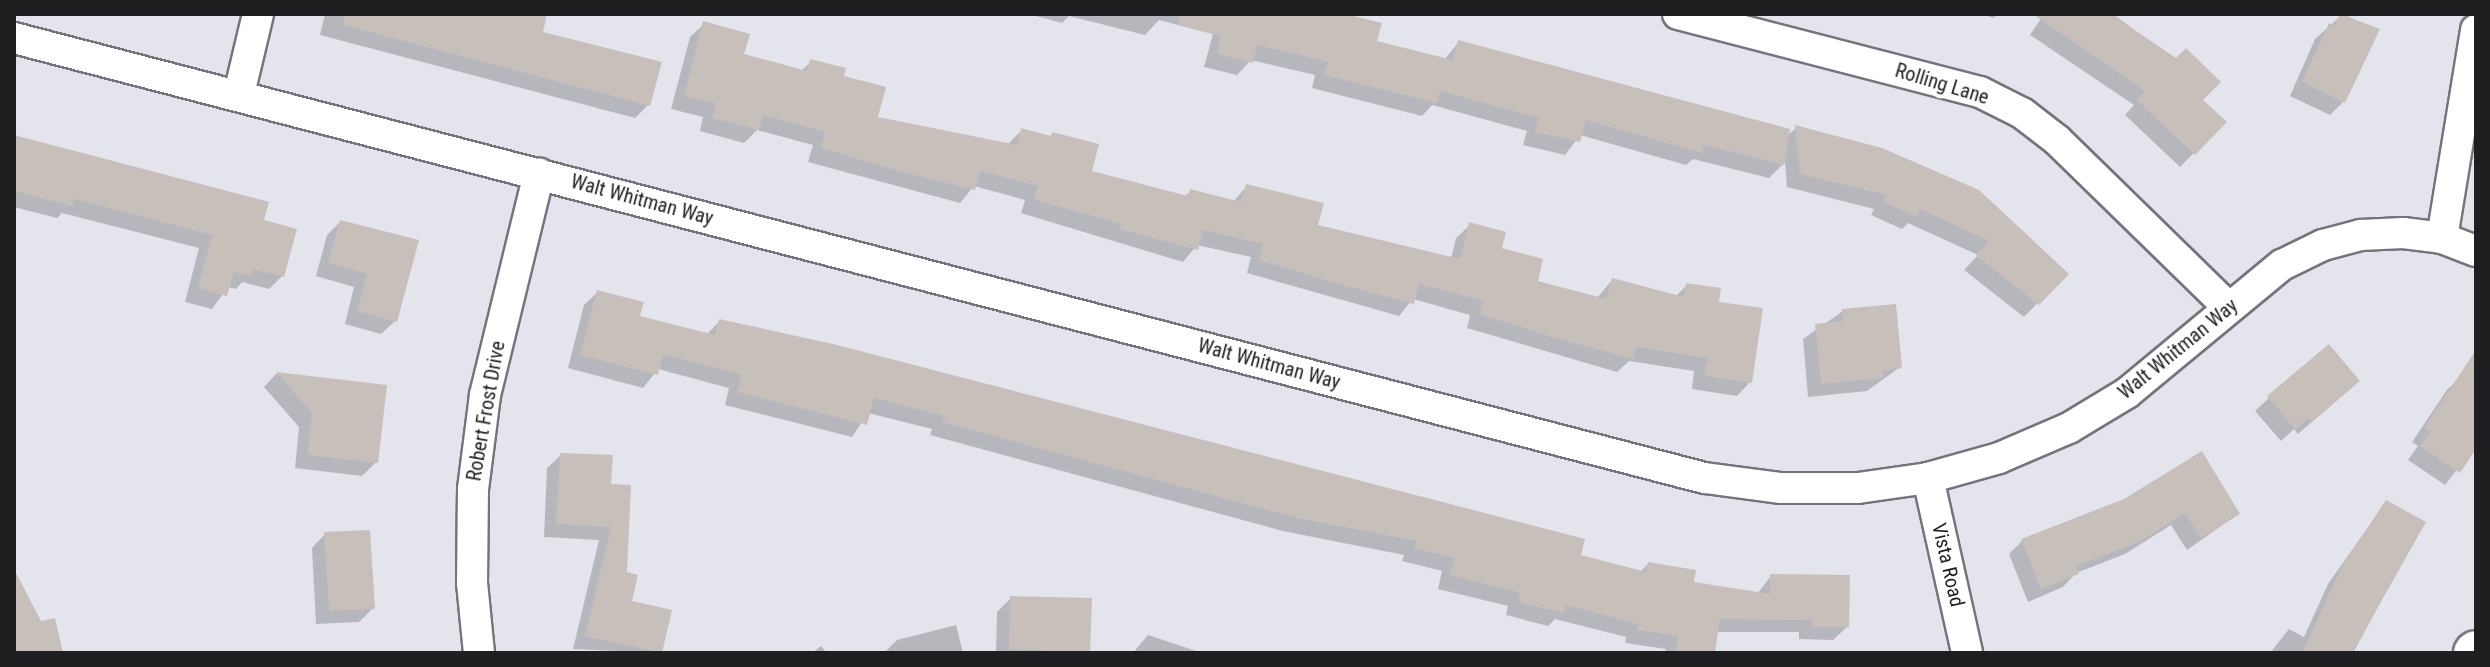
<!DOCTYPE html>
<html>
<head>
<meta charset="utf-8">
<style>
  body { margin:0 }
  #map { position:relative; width:2490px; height:667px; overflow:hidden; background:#e4e4ed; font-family:"Roboto Condensed",sans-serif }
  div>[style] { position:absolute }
  .shadow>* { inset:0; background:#0003 }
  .building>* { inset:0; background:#c7c0ba }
  .roads { filter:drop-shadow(2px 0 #75747c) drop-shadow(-2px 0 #75747c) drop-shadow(0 2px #75747c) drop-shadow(0 -2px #75747c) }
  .street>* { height:30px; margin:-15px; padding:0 15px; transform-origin:15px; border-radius:15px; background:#fff }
  .secondary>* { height:42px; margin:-21px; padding:0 21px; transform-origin:21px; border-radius:21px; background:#fff }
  span { translate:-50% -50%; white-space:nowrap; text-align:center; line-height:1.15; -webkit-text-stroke:8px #fff; paint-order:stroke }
  .street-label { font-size:20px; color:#1f1f22 }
  .frame { position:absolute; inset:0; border:16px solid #1f1f22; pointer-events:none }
</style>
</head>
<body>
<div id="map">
  <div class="shadow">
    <div style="clip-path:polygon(325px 14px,545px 14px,540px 33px,648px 105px,635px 118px,320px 35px)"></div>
    <div style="clip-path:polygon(1028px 14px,1339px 14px,1375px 43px,1444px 60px,1458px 43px,1786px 137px,1796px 128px,2066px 274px,2024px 317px,1964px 270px,1978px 255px,1908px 223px,1902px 229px,1871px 215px,1874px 209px,1787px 187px,1785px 162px,1769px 178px,1693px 159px,1686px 165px,1580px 135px,1565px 155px,1523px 145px,1527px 131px,1432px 105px,1422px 116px,1312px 88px,1315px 75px,1251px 60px,1237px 75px,1204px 67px,1213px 34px,1159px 20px,1145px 35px,1069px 16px,1062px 23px)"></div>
    <div style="clip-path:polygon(1981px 14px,1998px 14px,1994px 18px)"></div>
    <div style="clip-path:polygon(2044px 14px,2113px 14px,2176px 61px,2201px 100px,2224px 122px,2180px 167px,2125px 115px,2134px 105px,2030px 35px)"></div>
    <div style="clip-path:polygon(2343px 14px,2377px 30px,2344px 101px,2330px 115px,2290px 96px,2315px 39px)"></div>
    <div style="clip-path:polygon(704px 24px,742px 56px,801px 71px,811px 62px,841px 77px,875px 118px,1007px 145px,1022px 130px,1049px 137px,1053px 134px,1090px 173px,1184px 197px,1191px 191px,1233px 202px,1247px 186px,1316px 227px,1451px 259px,1456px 238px,1470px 225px,1535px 282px,1597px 298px,1612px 280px,1675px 297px,1687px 285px,1717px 304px,1750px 382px,1737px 396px,1692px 389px,1694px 371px,1629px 361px,1617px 372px,1467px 328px,1470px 315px,1413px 299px,1399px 316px,1247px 273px,1251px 257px,1197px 245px,1183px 262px,1021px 213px,1025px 200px,974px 186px,960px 203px,808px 162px,813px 145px,757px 130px,744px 143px,700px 131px,703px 117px,671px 109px,690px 37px)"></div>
    <div style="clip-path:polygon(14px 137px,261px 221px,282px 276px,269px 289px,242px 282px,236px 289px,228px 287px,212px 309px,185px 302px,199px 248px,62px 213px,57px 218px,14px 207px)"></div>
    <div style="clip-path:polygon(340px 222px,395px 321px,381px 334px,345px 324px,354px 287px,316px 276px,327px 235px)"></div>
    <div style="clip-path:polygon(598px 292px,637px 318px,706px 335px,720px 321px,1640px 572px,1648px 564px,1692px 584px,1757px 594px,1771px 576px,1847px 627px,1833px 640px,1799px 639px,1799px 632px,1716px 632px,1713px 653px,1665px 653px,1666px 649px,1625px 643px,1626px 637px,1555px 619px,1548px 626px,1506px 615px,1508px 606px,1438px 589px,1442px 571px,1402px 561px,1404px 555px,1283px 531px,930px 435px,932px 429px,868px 413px,852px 437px,725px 405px,729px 388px,658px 369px,643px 388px,568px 368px,584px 305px)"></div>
    <div style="clip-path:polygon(1843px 311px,1900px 367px,1867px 391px,1808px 397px,1803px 339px)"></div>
    <div style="clip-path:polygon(2476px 373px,2476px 445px,2445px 485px,2408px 460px,2418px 446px,2412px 442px,2447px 390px,2460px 377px)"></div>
    <div style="clip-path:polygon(276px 374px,385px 387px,376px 462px,362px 476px,295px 468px,299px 427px,264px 387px)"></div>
    <div style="clip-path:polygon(2358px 381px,2298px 434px,2294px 429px,2281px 441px,2255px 411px,2269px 398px)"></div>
    <div style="clip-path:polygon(561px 455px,609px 486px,630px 602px,670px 611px,659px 653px,573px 649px,599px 540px,544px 537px,547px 468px)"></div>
    <div style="clip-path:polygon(2124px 501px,2238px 514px,2187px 550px,2171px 525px,2125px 554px,2076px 573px,2063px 587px,2028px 602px,2009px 554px,2022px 541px)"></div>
    <div style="clip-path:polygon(2386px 502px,2423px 523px,2353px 653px,2270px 653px,2289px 629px,2304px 637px,2328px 584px)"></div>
    <div style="clip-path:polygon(325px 534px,373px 608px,359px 622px,316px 624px,312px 548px)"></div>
    <div style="clip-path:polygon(1011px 598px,1089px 600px,1088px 653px,996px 653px,997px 612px)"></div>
    <div style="clip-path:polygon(956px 625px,963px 653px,884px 653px,897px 640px)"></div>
    <div style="clip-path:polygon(1148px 635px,1202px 653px,1133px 653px)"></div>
    <div style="clip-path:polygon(821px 646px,827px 653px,812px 653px)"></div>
  </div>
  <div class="building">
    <div style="clip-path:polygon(344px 14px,547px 14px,543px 32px,662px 62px,650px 106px,343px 25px)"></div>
    <div style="clip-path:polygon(1179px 14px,1346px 14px,1382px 23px,1377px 41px,1453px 60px,1458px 40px,1790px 129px,1784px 165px,1703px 145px,1702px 153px,1586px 120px,1580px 142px,1535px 132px,1539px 118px,1440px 91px,1437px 103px,1324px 75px,1328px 62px,1257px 45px,1253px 63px,1217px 54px,1221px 36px,1178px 25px)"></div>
    <div style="clip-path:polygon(2033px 14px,2111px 14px,2176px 58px,2186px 48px,2221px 82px,2203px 100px,2227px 122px,2195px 155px,2137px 100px,2145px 91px)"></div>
    <div style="clip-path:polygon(2340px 14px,2380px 29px,2345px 103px,2302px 82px,2329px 23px,2334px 26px)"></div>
    <div style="clip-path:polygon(703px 21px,750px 34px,744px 54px,807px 71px,810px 59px,846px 68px,844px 76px,886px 87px,878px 117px,1017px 145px,1021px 128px,1051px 136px,1052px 132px,1099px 144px,1092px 171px,1188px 196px,1190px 189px,1241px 202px,1246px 184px,1324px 203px,1318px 225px,1460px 259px,1469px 222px,1506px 232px,1502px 248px,1543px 259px,1538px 281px,1606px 299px,1612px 278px,1684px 297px,1686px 283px,1721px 288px,1719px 302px,1763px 308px,1752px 383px,1704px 376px,1707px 358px,1636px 347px,1633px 359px,1555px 338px,1479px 314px,1483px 301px,1419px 284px,1414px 304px,1335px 283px,1259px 260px,1263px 244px,1203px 230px,1198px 250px,1119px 229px,1121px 224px,1034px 200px,1038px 186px,980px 171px,975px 190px,895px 170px,821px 148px,825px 132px,763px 115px,759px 130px,712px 118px,716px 104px,684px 96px)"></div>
    <div style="clip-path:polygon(1795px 125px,1882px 148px,1979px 190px,2069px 274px,2039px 305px,1976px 255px,1989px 241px,1920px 209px,1917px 217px,1883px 202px,1886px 195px,1800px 174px)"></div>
    <div style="clip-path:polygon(14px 135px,269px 202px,264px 220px,297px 229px,284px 277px,253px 269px,251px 276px,234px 272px,227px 296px,198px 288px,212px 235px,74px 199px,72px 206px,14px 191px)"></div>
    <div style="clip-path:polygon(340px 220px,419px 240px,397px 322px,357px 311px,367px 274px,328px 263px)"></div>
    <div style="clip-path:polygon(597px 290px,644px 302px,640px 316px,715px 335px,719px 319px,833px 344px,1585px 539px,1581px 555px,1646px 572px,1648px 562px,1696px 570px,1694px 582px,1770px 594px,1770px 574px,1850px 575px,1849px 627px,1812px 627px,1812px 620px,1720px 619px,1715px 653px,1675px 653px,1678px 636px,1637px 630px,1638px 624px,1566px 605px,1564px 613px,1518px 602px,1520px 593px,1450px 575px,1455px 558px,1414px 548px,1416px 541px,1297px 518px,942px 422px,944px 416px,874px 398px,867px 425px,737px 392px,741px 375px,663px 354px,658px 375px,580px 355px)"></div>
    <div style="clip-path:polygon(1896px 304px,1902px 368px,1883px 371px,1883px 378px,1821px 384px,1815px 324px,1843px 321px,1842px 309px)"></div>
    <div style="clip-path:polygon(2329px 344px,2360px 381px,2312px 422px,2308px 418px,2295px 429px,2267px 396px)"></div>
    <div style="clip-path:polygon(2476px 350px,2476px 449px,2460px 473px,2420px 446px,2430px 432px,2424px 428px)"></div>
    <div style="clip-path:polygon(276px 372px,387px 385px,378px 463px,307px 455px,312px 413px)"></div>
    <div style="clip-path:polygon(2202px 451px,2240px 514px,2201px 538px,2185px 513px,2141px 541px,2076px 566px,2079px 574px,2041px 589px,2021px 539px,2124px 499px)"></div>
    <div style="clip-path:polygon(560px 453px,613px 455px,611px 484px,631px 485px,627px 572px,638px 575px,632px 601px,672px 610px,662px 653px,585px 636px,611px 527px,556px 524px)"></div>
    <div style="clip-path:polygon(2386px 500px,2426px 522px,2352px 653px,2302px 653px,2341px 568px)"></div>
    <div style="clip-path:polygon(370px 530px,375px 609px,329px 611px,324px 532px)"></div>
    <div style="clip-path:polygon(14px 569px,41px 621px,55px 618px,63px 653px,14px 653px)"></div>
    <div style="clip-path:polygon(1010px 596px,1092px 598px,1090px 653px,1009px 649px)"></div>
  </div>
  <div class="roads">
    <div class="street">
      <div style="left:1678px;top:14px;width:312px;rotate:14.5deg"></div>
      <div style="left:1980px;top:92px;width:47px;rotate:26.6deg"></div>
      <div style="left:2022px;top:113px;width:44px;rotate:37.6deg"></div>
      <div style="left:2057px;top:140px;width:240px;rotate:44.3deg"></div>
      <div style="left:14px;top:38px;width:1747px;rotate:14.59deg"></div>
      <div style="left:1705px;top:478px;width:77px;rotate:7.5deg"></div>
      <div style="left:1781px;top:488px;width:77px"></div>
      <div style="left:1858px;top:488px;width:71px;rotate:-8.1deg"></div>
      <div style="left:1928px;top:478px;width:74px;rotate:-15.7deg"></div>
      <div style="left:1999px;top:458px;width:76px;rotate:-23.2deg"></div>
      <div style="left:2069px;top:428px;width:68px;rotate:-31.1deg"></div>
      <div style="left:2127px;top:393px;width:201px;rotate:-39.6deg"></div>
      <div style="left:2282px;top:265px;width:46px;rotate:-26deg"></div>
      <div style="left:2323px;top:245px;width:39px;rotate:-15deg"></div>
      <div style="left:2361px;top:235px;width:42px;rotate:-2.7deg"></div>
      <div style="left:2403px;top:233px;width:39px;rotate:7deg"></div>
      <div style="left:2442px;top:238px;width:36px;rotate:21deg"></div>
      <div style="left:239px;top:94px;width:82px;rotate:-76.6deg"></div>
      <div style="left:2442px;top:238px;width:211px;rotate:-80.7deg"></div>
      <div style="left:1928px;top:478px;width:179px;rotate:77.4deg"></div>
      <div style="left:479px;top:653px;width:70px;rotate:-95.7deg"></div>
      <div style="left:472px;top:583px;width:94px;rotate:-89.4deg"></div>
      <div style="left:473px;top:489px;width:95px;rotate:-82.7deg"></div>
      <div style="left:485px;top:395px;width:228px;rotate:-76.3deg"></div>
    </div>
    <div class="secondary">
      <div style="left:2475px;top:653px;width:1px;rotate:-45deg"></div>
    </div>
  </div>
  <div class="street-label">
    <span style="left:1942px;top:84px;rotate:17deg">Rolling Lane</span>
    <span style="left:642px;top:200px;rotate:15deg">Walt Whitman Way</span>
    <span style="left:2178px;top:349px;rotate:-39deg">Walt Whitman Way</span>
    <span style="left:1269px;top:364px;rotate:15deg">Walt Whitman Way</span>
    <span style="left:486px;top:411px;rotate:-80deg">Robert Frost Drive</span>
    <span style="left:1948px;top:565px;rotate:77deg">Vista Road</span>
  </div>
  <div class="frame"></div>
</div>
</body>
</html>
